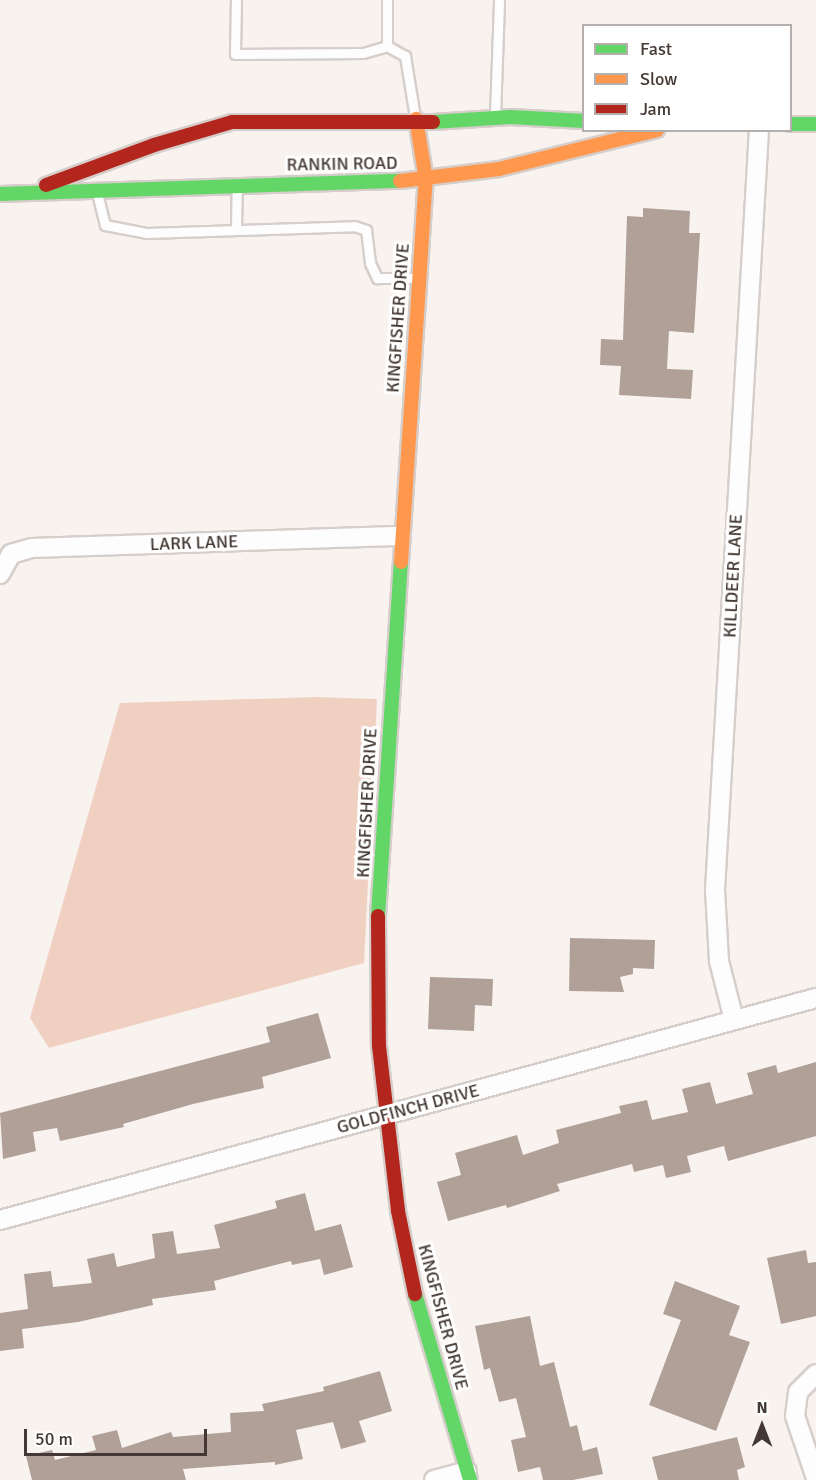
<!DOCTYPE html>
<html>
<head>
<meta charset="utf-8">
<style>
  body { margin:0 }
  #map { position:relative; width:816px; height:1480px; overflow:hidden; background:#f9f3f0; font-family:Signika,sans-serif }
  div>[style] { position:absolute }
  .green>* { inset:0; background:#f0d0c1 }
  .building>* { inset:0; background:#b0a097 }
  .roads { filter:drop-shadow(2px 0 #d6ceca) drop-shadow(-2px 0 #d6ceca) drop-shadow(0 2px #d6ceca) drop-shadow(0 -2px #d6ceca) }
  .lane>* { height:9px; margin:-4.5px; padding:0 4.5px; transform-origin:4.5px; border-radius:4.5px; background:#fefdfd }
  .street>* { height:18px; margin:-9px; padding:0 9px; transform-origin:9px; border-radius:9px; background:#fefdfd }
  .fast>* { height:14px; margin:-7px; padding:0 7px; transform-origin:7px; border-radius:7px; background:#63d668 }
  .slow>* { height:14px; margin:-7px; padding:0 7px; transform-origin:7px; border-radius:7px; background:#ff974d }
  .jam>* { height:14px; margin:-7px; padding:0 7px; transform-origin:7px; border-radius:7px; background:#b3261e }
  span { translate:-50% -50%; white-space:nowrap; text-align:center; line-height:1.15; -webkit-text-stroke:6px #fff; paint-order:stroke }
  .street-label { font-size:18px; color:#433833 }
  .legend { position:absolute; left:582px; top:24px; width:210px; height:108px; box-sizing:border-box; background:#fff; border:2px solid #b4afad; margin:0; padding:8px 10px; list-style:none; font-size:18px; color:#433833 }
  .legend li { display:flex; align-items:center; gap:12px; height:30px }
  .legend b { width:30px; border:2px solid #b4afad }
  .north { position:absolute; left:732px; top:1396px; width:60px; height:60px; -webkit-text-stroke:4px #fff; paint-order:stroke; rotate:0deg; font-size:16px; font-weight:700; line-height:24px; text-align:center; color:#433833 }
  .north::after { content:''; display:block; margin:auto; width:21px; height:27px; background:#433833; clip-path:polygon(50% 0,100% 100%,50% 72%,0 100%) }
  .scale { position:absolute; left:24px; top:1429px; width:183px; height:27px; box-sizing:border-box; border:3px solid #433833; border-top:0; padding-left:8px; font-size:18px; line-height:21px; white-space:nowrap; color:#433833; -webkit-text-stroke:4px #fff; paint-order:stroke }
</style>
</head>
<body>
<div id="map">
  <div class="green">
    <div style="clip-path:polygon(316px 697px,377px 699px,364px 963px,49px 1048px,30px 1018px,120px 703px)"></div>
  </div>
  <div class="building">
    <div style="clip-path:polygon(643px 208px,690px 211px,689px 233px,700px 233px,694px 333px,669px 331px,667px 369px,693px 370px,691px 399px,619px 395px,621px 366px,600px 365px,601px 339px,623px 340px,627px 216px,643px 217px)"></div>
    <div style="clip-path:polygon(570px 938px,655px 940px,654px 969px,633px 968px,633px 974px,620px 977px,624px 992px,569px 991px)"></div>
    <div style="clip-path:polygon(430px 977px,493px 979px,492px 1006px,475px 1005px,474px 1031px,428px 1029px)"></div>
    <div style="clip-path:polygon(318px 1013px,331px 1058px,262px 1077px,264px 1088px,193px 1104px,123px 1124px,124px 1127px,60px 1141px,57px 1128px,33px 1132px,36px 1151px,3px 1159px,0 1113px,270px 1042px,266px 1027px)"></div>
    <div style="clip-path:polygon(816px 1062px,816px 1136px,728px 1161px,724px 1146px,687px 1156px,691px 1172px,666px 1178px,663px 1165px,634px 1172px,632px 1164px,557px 1184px,560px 1191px,507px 1208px,506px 1205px,448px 1221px,437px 1182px,461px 1175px,455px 1153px,517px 1135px,523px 1155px,559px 1143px,556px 1130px,621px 1113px,619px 1106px,647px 1100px,652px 1120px,688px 1112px,682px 1089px,710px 1082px,716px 1104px,753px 1094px,747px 1073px,776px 1065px,778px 1073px)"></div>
    <div style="clip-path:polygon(305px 1193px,315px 1231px,341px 1224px,353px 1267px,324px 1275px,320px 1259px,292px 1265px,291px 1261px,214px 1281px,216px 1290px,152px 1299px,153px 1305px,78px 1322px,22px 1329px,24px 1348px,0 1351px,0 1313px,28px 1309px,24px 1274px,51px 1271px,53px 1287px,92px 1283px,87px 1259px,114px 1253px,117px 1267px,155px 1258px,152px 1234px,173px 1231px,177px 1254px,220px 1248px,214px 1225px,277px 1208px,275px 1201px)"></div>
    <div style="clip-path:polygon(806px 1250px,808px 1263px,816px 1262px,816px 1316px,781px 1324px,767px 1258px)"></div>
    <div style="clip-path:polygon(675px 1281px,740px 1306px,729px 1335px,750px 1342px,716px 1431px,649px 1405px,681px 1320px,663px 1314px)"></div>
    <div style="clip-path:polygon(530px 1316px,540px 1366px,554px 1362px,570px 1427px,577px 1425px,583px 1451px,597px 1447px,603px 1474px,573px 1480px,543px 1480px,540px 1467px,518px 1472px,511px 1440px,526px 1437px,516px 1398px,499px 1402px,490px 1368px,484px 1370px,475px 1326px)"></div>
    <div style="clip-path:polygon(380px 1371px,392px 1411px,359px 1421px,366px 1442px,341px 1449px,333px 1422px,296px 1430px,303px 1459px,275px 1465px,275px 1462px,183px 1469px,186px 1480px,32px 1480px,26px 1456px,52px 1450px,55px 1460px,96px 1450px,92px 1436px,117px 1430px,122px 1448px,171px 1432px,173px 1437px,231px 1432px,230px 1413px,264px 1411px,262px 1404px,324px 1391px,323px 1387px)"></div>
    <div style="clip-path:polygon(737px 1437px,745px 1467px,737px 1470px,739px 1480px,658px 1480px,652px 1457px)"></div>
  </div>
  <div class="roads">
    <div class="lane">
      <div style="left:236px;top:0;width:54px;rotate:91.1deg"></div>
      <div style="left:235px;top:54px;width:128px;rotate:-0.4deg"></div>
      <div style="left:363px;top:53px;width:25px;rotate:-16deg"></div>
      <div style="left:387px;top:0;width:46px;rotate:90deg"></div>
      <div style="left:387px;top:46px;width:21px;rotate:29deg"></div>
      <div style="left:405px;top:56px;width:62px;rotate:80.7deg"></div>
      <div style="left:495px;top:116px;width:116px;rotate:-88deg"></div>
      <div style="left:97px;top:193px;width:33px;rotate:76deg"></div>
      <div style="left:105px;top:225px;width:43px;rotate:10.8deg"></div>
      <div style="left:147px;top:233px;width:207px;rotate:-1.9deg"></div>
      <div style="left:354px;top:226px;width:13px;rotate:18deg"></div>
      <div style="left:366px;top:230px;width:33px;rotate:83deg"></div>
      <div style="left:370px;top:263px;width:17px;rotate:65deg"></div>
      <div style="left:377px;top:278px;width:40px"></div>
      <div style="left:236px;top:229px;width:39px;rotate:-89deg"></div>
    </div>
    <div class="street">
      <div style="left:0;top:574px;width:23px;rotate:-61deg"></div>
      <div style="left:11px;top:554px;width:22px;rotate:-16deg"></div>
      <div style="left:32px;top:548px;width:369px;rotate:-1.9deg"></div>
      <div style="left:734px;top:1020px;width:61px;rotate:-104.3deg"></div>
      <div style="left:719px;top:961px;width:71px;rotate:-93.2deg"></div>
      <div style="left:715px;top:890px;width:761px;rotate:-86.69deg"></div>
      <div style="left:0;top:1220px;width:846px;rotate:-15.22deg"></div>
      <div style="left:816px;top:1374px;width:25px;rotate:135deg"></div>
      <div style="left:798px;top:1392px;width:24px;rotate:97deg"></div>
      <div style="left:795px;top:1416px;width:65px;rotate:71.3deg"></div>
      <div style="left:434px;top:1480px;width:34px;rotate:-15deg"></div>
    </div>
    <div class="fast">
      <div style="left:433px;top:122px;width:77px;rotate:-3.7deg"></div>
      <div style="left:510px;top:117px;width:74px;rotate:3.1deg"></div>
      <div style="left:790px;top:124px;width:26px"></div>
      <div style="left:0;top:194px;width:400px;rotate:-1.9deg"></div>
      <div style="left:378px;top:916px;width:355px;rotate:-86.3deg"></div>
      <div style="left:415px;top:1294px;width:194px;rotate:73.5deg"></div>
    </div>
    <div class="slow">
      <div style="left:400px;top:181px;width:100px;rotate:-6.9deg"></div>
      <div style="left:499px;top:169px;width:163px;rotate:-13.9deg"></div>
      <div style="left:401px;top:562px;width:383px;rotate:-86.3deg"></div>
      <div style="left:426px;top:180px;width:62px;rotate:-99.3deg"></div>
    </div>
    <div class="jam">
      <div style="left:46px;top:185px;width:115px;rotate:-20.3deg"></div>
      <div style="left:154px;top:145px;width:81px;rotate:-16.4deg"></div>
      <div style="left:232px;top:122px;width:201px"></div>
      <div style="left:378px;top:916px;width:130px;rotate:89.6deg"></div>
      <div style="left:379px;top:1046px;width:166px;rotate:83.4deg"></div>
      <div style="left:398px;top:1211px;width:85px;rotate:78.4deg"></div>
    </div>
  </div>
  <div class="street-label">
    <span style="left:342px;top:164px;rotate:-1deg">RANKIN ROAD</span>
    <span style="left:398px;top:318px;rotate:-86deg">KINGFISHER DRIVE</span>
    <span style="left:194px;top:543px;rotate:-2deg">LARK LANE</span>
    <span style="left:733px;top:576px;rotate:-87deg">KILLDEER LANE</span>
    <span style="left:367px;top:803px;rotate:-87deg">KINGFISHER DRIVE</span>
    <span style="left:408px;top:1109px;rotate:-15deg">GOLDFINCH DRIVE</span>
    <span style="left:443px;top:1317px;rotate:75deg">KINGFISHER DRIVE</span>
  </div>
  <ul class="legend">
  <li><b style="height:8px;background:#63d668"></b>Fast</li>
  <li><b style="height:8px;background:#ff974d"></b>Slow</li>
  <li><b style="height:8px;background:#b3261e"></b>Jam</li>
  </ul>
  <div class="north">N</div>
  <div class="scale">50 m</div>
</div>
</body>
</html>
